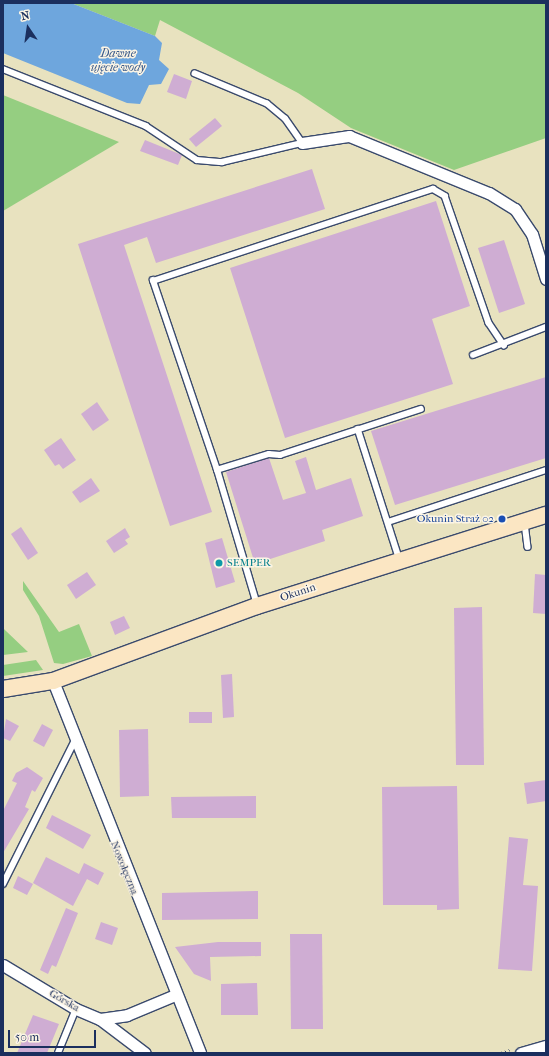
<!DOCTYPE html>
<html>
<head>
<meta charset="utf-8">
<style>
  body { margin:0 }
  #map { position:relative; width:549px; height:1056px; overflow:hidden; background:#e8e2bf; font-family:"IM FELL French Canon",serif }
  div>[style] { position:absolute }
  .green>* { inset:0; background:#95ce81 }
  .water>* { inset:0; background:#6ea6dd }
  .building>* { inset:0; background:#cfadd3 }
  .path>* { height:2px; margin-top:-1px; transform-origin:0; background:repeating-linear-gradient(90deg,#3a4a6d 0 1px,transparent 0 4px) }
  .roads { filter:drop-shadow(1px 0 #3a4a6d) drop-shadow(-1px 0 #3a4a6d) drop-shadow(0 1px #3a4a6d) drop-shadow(0 -1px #3a4a6d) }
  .service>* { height:5.5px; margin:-2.75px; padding:0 2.75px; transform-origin:2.75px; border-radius:2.75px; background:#fff }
  .minor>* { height:11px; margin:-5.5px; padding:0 5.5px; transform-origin:5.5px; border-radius:5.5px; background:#fff }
  .secondary>* { height:16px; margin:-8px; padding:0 8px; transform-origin:8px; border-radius:8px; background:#fbe6c3 }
  .dots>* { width:11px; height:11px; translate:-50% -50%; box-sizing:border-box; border:2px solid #fcf5e5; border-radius:50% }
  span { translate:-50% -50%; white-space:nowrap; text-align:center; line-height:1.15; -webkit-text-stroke:3px #fcf5e5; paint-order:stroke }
  .transit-label { font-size:11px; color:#164399 }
  .right { translate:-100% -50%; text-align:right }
  .culture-label { font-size:11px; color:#0d838f }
  .left { translate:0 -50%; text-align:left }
  .street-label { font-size:11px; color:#1b2f5e }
  .water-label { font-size:12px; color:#38598a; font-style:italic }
  .frame { position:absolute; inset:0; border:4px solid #1b2f5e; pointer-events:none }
  .north { position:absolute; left:8px; top:8px; width:40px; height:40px; -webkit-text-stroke:3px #fcf5e5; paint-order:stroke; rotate:347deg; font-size:11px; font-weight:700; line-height:16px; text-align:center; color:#1b2f5e }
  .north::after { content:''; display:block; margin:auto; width:14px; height:18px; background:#1b2f5e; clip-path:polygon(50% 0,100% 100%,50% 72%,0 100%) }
  .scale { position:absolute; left:8px; top:1030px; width:88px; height:18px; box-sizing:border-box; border:2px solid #1b2f5e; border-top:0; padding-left:5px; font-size:12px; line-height:14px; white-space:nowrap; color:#1b2f5e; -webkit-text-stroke:3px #fcf5e5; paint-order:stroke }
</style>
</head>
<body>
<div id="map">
  <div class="green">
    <div style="clip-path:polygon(71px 3px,546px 3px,546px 138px,454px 170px,351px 128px,298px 93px,160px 20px,155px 36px)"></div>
    <div style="clip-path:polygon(3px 95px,119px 142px,3px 211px)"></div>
    <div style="clip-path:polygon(23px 581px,59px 632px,79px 624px,92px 656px,63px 664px,54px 663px,39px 616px,23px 590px)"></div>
    <div style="clip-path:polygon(3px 628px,6px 631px,28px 652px,3px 655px)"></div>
    <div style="clip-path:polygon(36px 660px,43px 670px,3px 676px,3px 665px)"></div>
  </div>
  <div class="water">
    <div style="clip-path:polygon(3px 3px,71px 3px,155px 36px,162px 43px,159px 60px,169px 69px,161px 84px,149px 85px,140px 104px,127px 103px,3px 53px)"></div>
  </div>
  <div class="building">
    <div style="clip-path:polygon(174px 74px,192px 81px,186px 99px,167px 92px)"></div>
    <div style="clip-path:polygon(215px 118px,222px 126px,196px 147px,189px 139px)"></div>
    <div style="clip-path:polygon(145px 140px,182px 155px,178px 165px,140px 151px)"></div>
    <div style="clip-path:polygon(312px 169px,325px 209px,156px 263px,147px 237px,124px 245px,212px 512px,170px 526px,78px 244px)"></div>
    <div style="clip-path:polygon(436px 201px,470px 306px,432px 319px,453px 384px,285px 438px,230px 268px)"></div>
    <div style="clip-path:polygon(504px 240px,525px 304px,499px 313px,478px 248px)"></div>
    <div style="clip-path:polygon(546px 377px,546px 458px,395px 505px,371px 431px)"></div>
    <div style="clip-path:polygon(97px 402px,109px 420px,93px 431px,81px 414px)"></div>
    <div style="clip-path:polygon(61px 438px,76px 460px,63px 469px,59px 464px,55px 466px,44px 450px)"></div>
    <div style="clip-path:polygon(306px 457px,316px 490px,351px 478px,363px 516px,322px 530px,325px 541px,255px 564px,226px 472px,269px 458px,283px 500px,306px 493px,295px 461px)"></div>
    <div style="clip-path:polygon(91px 478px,100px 491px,80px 503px,72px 492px)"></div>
    <div style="clip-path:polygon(21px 527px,38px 553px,28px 560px,11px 534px)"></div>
    <div style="clip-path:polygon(125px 528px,130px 537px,125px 540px,128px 544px,114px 553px,106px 541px)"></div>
    <div style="clip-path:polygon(222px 538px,235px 582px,216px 588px,205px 543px)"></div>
    <div style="clip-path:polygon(87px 572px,96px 585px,76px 599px,67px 585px)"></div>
    <div style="clip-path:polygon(535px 574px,546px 575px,546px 614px,533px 613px)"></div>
    <div style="clip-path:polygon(482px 607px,484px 765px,456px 765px,454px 608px)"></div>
    <div style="clip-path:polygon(124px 616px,130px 628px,115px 635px,110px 622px)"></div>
    <div style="clip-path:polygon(232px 674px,234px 717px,223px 718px,221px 675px)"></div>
    <div style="clip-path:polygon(189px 712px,212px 712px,212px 723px,189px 723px)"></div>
    <div style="clip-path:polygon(6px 719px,19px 726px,10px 741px,3px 738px)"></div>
    <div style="clip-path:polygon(42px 724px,53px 730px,44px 747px,33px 741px)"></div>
    <div style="clip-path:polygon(148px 729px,149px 796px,120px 797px,119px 730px)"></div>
    <div style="clip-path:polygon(27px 767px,43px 778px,35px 792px,32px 790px,25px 807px,29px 809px,3px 853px,3px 811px,17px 783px,12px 781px,16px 773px)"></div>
    <div style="clip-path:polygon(546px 780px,546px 801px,527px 804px,524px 783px)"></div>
    <div style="clip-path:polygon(457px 786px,459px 909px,437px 910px,437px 905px,383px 905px,382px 787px)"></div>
    <div style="clip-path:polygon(256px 796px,256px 818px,172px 818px,171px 797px)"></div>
    <div style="clip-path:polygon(52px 815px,91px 835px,83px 849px,46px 828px)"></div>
    <div style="clip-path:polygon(509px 837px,528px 839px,523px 885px,538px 886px,532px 971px,498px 969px)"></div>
    <div style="clip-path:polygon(46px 857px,79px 874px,84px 863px,104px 873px,98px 885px,87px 879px,73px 906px,33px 883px)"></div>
    <div style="clip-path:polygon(18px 876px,33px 884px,27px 895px,13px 888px)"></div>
    <div style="clip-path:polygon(258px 891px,258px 919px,162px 920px,162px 893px)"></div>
    <div style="clip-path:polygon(66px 908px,78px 913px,56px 967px,52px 965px,48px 974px,40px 970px)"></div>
    <div style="clip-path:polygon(101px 922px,118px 928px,112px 945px,95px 939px)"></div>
    <div style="clip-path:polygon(290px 934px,322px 934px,323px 1029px,291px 1029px)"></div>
    <div style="clip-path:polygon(218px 942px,261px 942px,261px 956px,210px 957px,211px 981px,194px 974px,175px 947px)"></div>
    <div style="clip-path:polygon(257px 983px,258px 1015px,221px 1015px,221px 984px)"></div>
    <div style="clip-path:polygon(33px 1015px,59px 1024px,47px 1053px,17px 1053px)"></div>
  </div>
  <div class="path">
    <div style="left:501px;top:1053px;width:9px;rotate:-18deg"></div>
  </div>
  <div class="roads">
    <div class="service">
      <div style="left:3px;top:69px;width:154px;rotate:21.7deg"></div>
      <div style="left:146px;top:126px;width:61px;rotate:33.7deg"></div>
      <div style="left:197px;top:160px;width:25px;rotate:5deg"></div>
      <div style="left:222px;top:162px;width:82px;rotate:-13.4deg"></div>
      <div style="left:302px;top:143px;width:29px;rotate:-125deg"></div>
      <div style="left:285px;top:119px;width:23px;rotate:-140deg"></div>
      <div style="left:267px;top:104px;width:78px;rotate:-157.4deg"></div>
      <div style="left:473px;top:355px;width:78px;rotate:-21deg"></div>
      <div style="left:358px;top:429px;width:139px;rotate:72.3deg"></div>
      <div style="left:217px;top:470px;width:54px;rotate:-17.1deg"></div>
      <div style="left:269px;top:454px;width:11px;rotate:5deg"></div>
      <div style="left:280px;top:455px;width:148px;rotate:-18.1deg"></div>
      <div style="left:388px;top:522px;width:166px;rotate:-18.2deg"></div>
      <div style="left:525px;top:523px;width:24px;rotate:83deg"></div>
      <div style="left:257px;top:605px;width:141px;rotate:-106.5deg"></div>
      <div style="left:217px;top:470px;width:200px;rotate:-108.7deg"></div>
      <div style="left:153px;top:281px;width:295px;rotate:-18.2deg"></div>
      <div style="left:433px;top:189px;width:14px;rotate:30deg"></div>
      <div style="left:445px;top:196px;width:134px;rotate:70.9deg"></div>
      <div style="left:489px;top:323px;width:27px;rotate:56deg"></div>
      <div style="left:3px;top:884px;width:159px;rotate:-63.4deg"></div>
      <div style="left:58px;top:1053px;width:48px;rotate:-67.8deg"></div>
    </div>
    <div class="minor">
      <div style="left:302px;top:143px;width:48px;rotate:-8.5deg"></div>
      <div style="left:349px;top:136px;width:151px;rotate:22.2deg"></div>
      <div style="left:489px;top:193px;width:31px;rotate:32deg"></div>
      <div style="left:515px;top:209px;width:30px;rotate:56deg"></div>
      <div style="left:532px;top:234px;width:47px;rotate:72.7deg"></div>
      <div style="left:53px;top:681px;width:400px;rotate:68.4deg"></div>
      <div style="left:3px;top:965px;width:85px;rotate:31.1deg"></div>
      <div style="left:76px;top:1009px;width:26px;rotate:23deg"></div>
      <div style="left:100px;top:1019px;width:27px;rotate:-8deg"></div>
      <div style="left:127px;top:1015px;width:52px;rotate:-22.6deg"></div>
      <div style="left:100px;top:1019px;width:56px;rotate:37.1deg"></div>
      <div style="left:521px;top:1053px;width:26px;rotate:-16deg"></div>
    </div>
    <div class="secondary">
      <div style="left:3px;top:689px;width:51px;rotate:-9.1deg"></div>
      <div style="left:53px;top:681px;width:217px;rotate:-20.2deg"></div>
      <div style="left:257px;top:606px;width:303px;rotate:-17.5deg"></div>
    </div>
  </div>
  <div class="dots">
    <div style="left:502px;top:519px;background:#1a4fb4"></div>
    <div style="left:219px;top:563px;background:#0f9aa8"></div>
  </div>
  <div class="transit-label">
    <span class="right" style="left:494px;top:519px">Okunin Straż 02</span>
  </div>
  <div class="culture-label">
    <span class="left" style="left:227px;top:563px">SEMPER</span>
  </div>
  <div class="street-label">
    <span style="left:298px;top:593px;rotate:-18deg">Okunin</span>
    <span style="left:124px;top:868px;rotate:68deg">Nowołęczna</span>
    <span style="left:64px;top:1001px;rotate:30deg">Górska</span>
  </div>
  <div class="water-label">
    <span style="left:118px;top:61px">Dawne<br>ujęcie wody</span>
  </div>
  <div class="frame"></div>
  <div class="north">N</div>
  <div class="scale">50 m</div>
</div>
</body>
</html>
